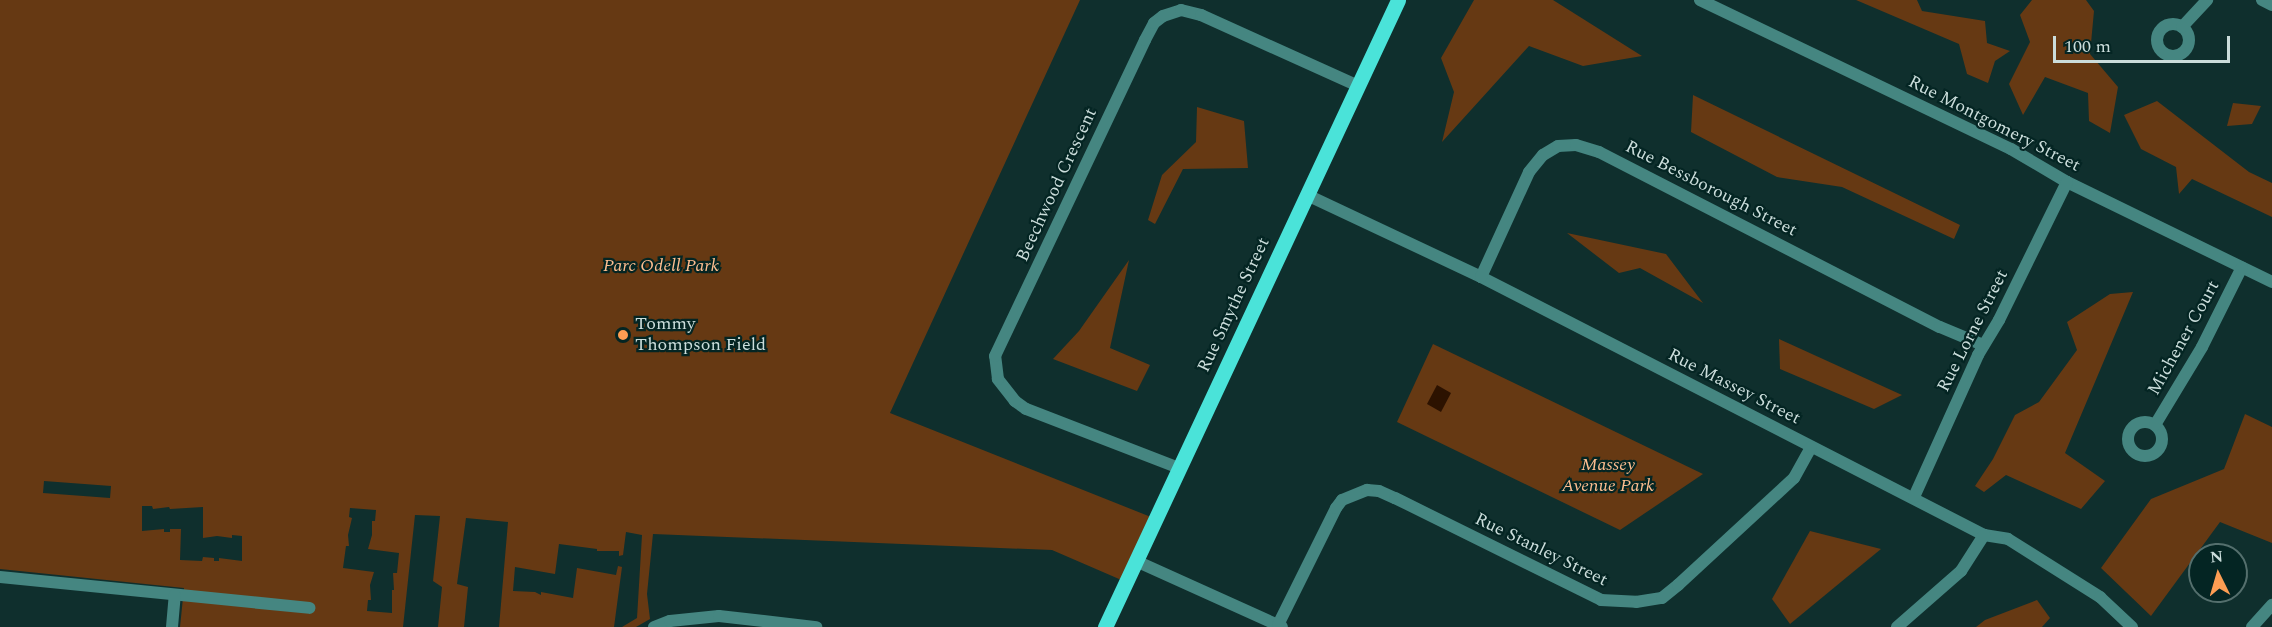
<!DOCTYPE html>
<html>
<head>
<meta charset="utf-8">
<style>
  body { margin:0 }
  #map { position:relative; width:2272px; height:627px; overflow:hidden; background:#0f2f2d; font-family:Spectral,serif }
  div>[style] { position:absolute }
  .green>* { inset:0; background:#663913 }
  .water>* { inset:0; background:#2c1200 }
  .minor>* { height:12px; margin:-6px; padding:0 6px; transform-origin:6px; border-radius:6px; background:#458681 }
  .minor>.ring { margin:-6px; padding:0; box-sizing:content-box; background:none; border:12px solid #458681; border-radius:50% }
  .major>* { height:15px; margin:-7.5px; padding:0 7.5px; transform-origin:7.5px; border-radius:7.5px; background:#4ae3d9 }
  .dots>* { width:16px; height:16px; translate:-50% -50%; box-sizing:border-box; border:3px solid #042523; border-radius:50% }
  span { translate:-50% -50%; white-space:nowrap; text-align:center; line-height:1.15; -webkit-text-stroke:4.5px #042523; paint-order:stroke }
  .street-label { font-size:18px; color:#cbdddb }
  .park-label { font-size:18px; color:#febe90; font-style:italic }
  .poi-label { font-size:18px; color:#cbdddb }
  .left { translate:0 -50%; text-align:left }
  .north { position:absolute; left:2188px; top:543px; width:60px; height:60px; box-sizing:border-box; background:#042523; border:2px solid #546f6d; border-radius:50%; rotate:355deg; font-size:16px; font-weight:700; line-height:24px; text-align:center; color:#cbdddb }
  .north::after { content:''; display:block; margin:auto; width:21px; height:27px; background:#fc9d53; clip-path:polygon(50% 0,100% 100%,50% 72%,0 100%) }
  .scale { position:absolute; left:2053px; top:36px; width:177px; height:27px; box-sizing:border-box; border:3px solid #cbdddb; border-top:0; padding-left:8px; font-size:18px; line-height:21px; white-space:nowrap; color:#cbdddb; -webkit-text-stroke:4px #042523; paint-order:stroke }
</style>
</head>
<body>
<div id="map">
  <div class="green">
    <div style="clip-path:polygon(evenodd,0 0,1080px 0,890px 413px,1156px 519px,1126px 582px,1052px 550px,653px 534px,647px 594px,650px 619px,636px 627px,622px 627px,637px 618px,642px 535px,626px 532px,623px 555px,619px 556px,619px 551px,597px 551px,597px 549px,559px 544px,555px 574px,515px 567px,513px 591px,535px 592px,541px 595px,541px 592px,573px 598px,577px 568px,616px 575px,618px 566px,622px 567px,614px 627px,499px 627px,508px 522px,466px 518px,457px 584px,468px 587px,464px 627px,438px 627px,442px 587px,433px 581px,440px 516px,415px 515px,403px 627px,180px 627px,184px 588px,0 569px,0 0,44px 481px,111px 486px,110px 498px,43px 493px,44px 481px,0 0,142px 506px,152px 506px,153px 509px,169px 507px,170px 509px,203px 507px,203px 538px,217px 536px,232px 538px,232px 535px,242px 536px,242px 561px,219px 558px,219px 561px,214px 561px,214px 558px,203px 557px,202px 561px,180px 560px,181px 529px,170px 529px,170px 532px,164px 532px,164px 529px,142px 531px,142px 506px,0 0,350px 508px,376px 510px,375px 521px,372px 521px,372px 535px,368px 549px,399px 553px,397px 573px,393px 573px,394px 590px,392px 590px,392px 613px,367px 611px,368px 600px,371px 600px,370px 585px,374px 572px,343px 568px,346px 546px,349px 546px,348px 535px,352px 518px,349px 517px,350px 508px)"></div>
    <div style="clip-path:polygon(1474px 0,1553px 0,1642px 56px,1583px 66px,1529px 46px,1442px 142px,1454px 92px,1441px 58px)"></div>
    <div style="clip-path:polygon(1856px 0,1917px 0,1922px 11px,1985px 21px,1987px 43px,2010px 51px,1995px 61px,1988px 83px,1967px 74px,1959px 44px)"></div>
    <div style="clip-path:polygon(2032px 0,2086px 0,2094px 11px,2090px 54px,2118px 87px,2110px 133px,2089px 121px,2088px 93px,2045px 77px,2023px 115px,2009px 84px,2030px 42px,2020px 15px)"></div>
    <div style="clip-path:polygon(1693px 95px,1960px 225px,1954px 239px,1842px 187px,1777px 177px,1691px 132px)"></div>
    <div style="clip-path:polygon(2157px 101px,2249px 172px,2272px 183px,2272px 217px,2192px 179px,2179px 194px,2176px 167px,2141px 149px,2124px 115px)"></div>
    <div style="clip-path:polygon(2233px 103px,2261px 106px,2252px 124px,2227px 126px)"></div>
    <div style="clip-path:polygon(1197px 107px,1244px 121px,1248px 168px,1183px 169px,1155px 224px,1148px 220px,1162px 175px,1196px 142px)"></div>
    <div style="clip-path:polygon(1567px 233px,1666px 254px,1703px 303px,1640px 268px,1619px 273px)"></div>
    <div style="clip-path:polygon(1129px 260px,1110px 348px,1150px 365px,1137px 391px,1053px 359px,1079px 331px)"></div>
    <div style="clip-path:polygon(2133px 292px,2065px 453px,2105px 481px,2081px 509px,2006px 475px,1984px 492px,1975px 486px,1993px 459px,2015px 415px,2039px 402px,2077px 350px,2067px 322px,2110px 294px)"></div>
    <div style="clip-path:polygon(1779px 339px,1902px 395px,1874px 409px,1780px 369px)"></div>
    <div style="clip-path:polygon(1433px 344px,1703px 474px,1620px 530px,1397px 422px)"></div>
    <div style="clip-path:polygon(2245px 414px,2272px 427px,2272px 543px,2220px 522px,2151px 616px,2101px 568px,2151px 499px,2224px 469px)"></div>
    <div style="clip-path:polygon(1810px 531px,1881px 549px,1790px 624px,1772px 599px)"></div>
    <div style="clip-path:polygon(2037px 600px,2050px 618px,2042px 627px,1976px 627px,1985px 620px)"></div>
  </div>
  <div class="water">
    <div style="clip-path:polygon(1437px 385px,1451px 393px,1441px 412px,1427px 404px)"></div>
  </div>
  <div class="minor">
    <div style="left:1700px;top:0;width:345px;rotate:25.6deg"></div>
    <div style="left:2011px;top:149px;width:65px;rotate:30.5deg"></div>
    <div style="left:2067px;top:182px;width:228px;rotate:26deg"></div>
    <div style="left:2262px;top:0;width:11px;rotate:27deg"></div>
    <div class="ring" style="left:2157px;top:24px;width:20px;height:20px"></div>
    <div style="left:2182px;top:27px;width:37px;rotate:-47deg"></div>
    <div style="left:1307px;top:195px;width:192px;rotate:25.2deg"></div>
    <div style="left:1481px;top:277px;width:565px;rotate:27.15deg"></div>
    <div style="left:1984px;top:535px;width:24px;rotate:9deg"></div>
    <div style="left:2008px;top:539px;width:109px;rotate:32.2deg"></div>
    <div style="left:2100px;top:597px;width:44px;rotate:43.2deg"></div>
    <div style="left:1481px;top:277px;width:115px;rotate:-65.4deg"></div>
    <div style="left:1529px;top:172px;width:22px;rotate:-51deg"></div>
    <div style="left:1543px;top:155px;width:17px;rotate:-31deg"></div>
    <div style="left:1558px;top:146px;width:18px;rotate:-3deg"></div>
    <div style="left:1576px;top:145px;width:24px;rotate:17deg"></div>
    <div style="left:1599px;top:152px;width:383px;rotate:27.2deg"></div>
    <div style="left:1940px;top:327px;width:47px;rotate:22.7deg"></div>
    <div class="ring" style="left:2128px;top:422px;width:22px;height:22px"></div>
    <div style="left:2155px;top:425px;width:91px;rotate:-58.9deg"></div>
    <div style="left:2202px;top:347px;width:89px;rotate:-63.4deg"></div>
    <div style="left:1179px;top:468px;width:164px;rotate:-158.9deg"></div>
    <div style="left:1026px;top:409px;width:14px;rotate:-144deg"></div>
    <div style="left:1015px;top:401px;width:28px;rotate:-128deg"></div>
    <div style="left:998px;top:379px;width:23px;rotate:-97deg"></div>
    <div style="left:995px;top:356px;width:350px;rotate:-64.6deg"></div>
    <div style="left:1145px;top:40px;width:19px;rotate:-62deg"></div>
    <div style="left:1154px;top:23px;width:11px;rotate:-38deg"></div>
    <div style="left:1163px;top:16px;width:19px;rotate:-18deg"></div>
    <div style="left:1181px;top:10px;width:21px;rotate:14deg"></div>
    <div style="left:1201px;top:15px;width:172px;rotate:24.3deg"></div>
    <div style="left:1914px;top:497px;width:156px;rotate:-65.7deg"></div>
    <div style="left:1978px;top:355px;width:41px;rotate:-59deg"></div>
    <div style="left:1999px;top:320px;width:154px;rotate:-63.8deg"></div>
    <div style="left:1136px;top:561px;width:160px;rotate:24.3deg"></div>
    <div style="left:0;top:577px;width:311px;rotate:5.7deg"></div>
    <div style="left:1278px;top:625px;width:131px;rotate:-63.6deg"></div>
    <div style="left:1336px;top:508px;width:10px;rotate:-53deg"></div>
    <div style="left:1342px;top:500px;width:27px;rotate:-22deg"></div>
    <div style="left:1367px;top:490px;width:12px;rotate:5deg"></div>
    <div style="left:1379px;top:491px;width:17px;rotate:24deg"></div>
    <div style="left:1395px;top:498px;width:230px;rotate:26.3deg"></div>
    <div style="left:1601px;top:600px;width:35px;rotate:3deg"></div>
    <div style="left:1636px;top:602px;width:26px;rotate:-9deg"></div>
    <div style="left:1662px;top:598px;width:21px;rotate:-39deg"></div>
    <div style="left:1678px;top:585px;width:158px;rotate:-42.7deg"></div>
    <div style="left:1794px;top:478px;width:35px;rotate:-61deg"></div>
    <div style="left:172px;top:627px;width:32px;rotate:-85deg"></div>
    <div style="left:654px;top:627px;width:17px;rotate:-21deg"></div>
    <div style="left:670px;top:621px;width:49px;rotate:-5.8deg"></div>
    <div style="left:719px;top:616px;width:98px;rotate:6.5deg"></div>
    <div style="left:1897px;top:627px;width:85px;rotate:-41.2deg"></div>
    <div style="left:1961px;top:571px;width:43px;rotate:-57.4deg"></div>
    <div style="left:2252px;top:627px;width:30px;rotate:-48deg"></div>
  </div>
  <div class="major">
    <div style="left:1105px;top:627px;width:692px;rotate:-64.95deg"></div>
  </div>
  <div class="dots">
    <div style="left:623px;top:335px;background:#fc9d53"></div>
  </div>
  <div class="street-label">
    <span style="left:1994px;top:124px;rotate:27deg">Rue Montgomery Street</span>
    <span style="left:1057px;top:185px;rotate:-65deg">Beechwood Crescent</span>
    <span style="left:1711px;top:189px;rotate:27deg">Rue Bessborough Street</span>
    <span style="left:1234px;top:305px;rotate:-65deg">Rue Smythe Street</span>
    <span style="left:1973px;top:331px;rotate:-63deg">Rue Lorne Street</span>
    <span style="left:2184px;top:338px;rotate:-61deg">Michener Court</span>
    <span style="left:1734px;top:387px;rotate:27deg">Rue Massey Street</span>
    <span style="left:1541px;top:550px;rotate:26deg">Rue Stanley Street</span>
  </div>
  <div class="park-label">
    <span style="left:661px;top:266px">Parc Odell Park</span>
    <span style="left:1608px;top:476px">Massey<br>Avenue Park</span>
  </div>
  <div class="poi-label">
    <span class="left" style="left:635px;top:335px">Tommy<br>Thompson Field</span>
  </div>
  <div class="north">N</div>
  <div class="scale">100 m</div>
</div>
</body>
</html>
